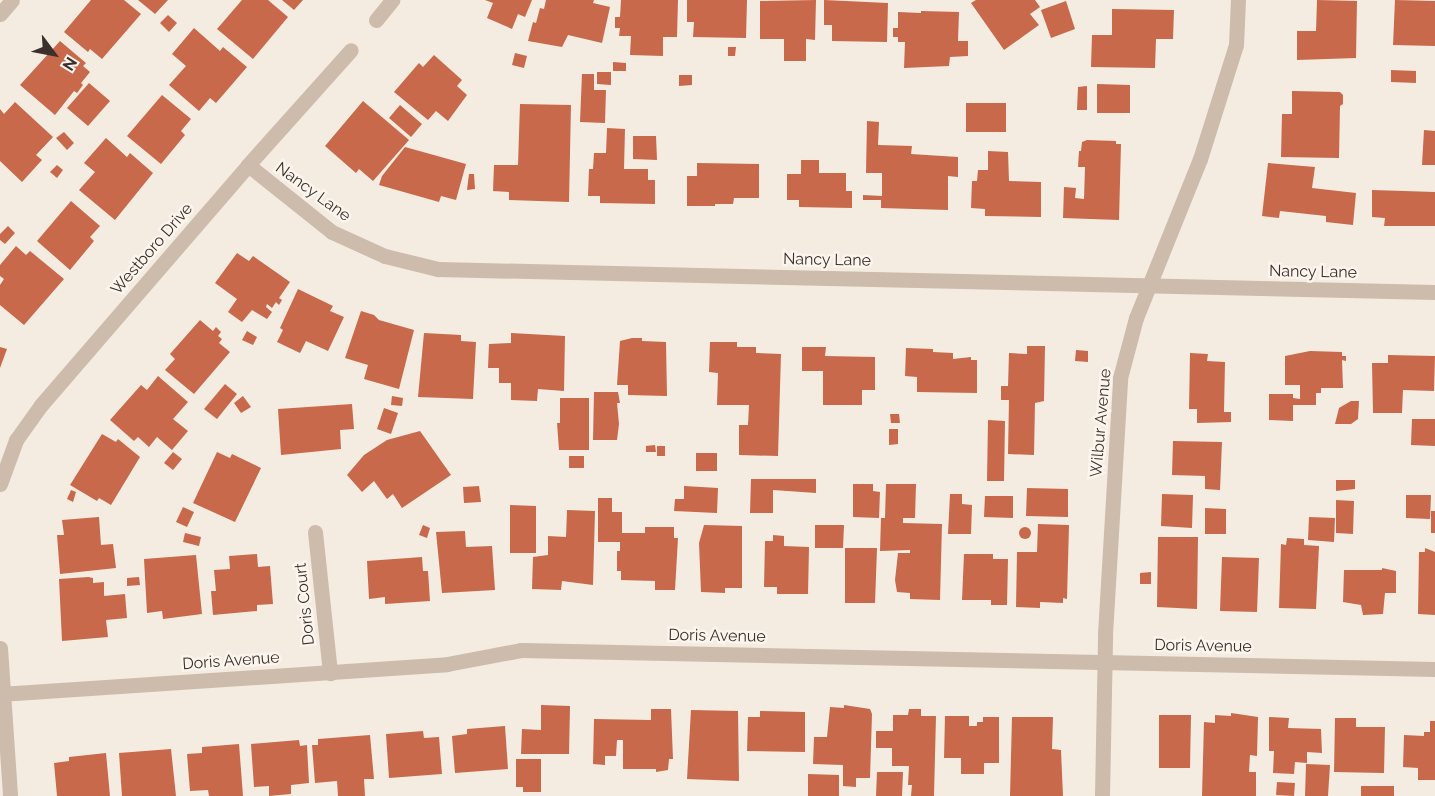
<!DOCTYPE html>
<html>
<head>
<meta charset="utf-8">
<style>
  body { margin:0 }
  #map { position:relative; width:1435px; height:796px; overflow:hidden; background:#f4ebe1; font-family:Raleway,sans-serif }
  div>[style] { position:absolute }
  .building>* { inset:0; background:#c8694b }
  .round { border-radius:50% }
  .minor>* { height:15px; margin:-7.5px; padding:0 7.5px; transform-origin:7.5px; border-radius:7.5px; background:#cdbbac }
  span { translate:-50% -50%; white-space:nowrap; text-align:center; line-height:1.15; -webkit-text-stroke:5px #fbf5ee; paint-order:stroke }
  .street-label { font-size:16px; color:#3b302b }
  .north { position:absolute; left:24px; top:24px; width:60px; height:60px; -webkit-text-stroke:4px #fbf5ee; paint-order:stroke; rotate:122deg; font-size:16px; font-weight:700; line-height:24px; text-align:center; color:#3b302b }
  .north::after { content:''; display:block; margin:auto; width:21px; height:27px; background:#3b302b; clip-path:polygon(50% 0,100% 100%,50% 72%,0 100%) }
</style>
</head>
<body>
<div id="map">
  <div class="building">
    <div style="clip-path:polygon(91px 0,124px 0,141px 14px,102px 59px,90px 49px,88px 52px,64px 32px)"></div>
    <div style="clip-path:polygon(138px 0,168px 0,155px 14px)"></div>
    <div style="clip-path:polygon(242px 0,268px 0,288px 17px,253px 59px,217px 29px)"></div>
    <div style="clip-path:polygon(282px 0,303px 0,294px 10px)"></div>
    <div style="clip-path:polygon(485px 0,532px 0,525px 17px,518px 14px,512px 29px,487px 18px,493px 3px)"></div>
    <div style="clip-path:polygon(546px 0,594px 0,593px 3px,610px 7px,602px 43px,568px 35px,562px 47px,528px 41px,533px 22px,536px 23px,540px 8px,544px 9px)"></div>
    <div style="clip-path:polygon(621px 0,678px 0,677px 37px,663px 37px,663px 56px,630px 55px,631px 36px,619px 36px,620px 28px,615px 28px,615px 17px,620px 17px)"></div>
    <div style="clip-path:polygon(687px 0,747px 0,746px 38px,693px 37px,694px 22px,687px 22px)"></div>
    <div style="clip-path:polygon(816px 0,815px 40px,806px 39px,806px 61px,784px 61px,784px 39px,760px 39px,760px 1px)"></div>
    <div style="clip-path:polygon(824px 0,888px 3px,887px 42px,832px 41px,832px 25px,824px 25px)"></div>
    <div style="clip-path:polygon(976px 0,1035px 0,1040px 7px,1030px 14px,1039px 25px,1004px 50px,971px 3px)"></div>
    <div style="clip-path:polygon(1317px 0,1357px 1px,1356px 58px,1297px 60px,1297px 31px,1316px 31px)"></div>
    <div style="clip-path:polygon(1395px 0,1435px 1px,1435px 46px,1393px 45px)"></div>
    <div style="clip-path:polygon(1066px 1px,1075px 29px,1051px 38px,1041px 10px)"></div>
    <div style="clip-path:polygon(1112px 9px,1174px 10px,1173px 39px,1156px 39px,1155px 68px,1091px 67px,1092px 35px,1112px 35px)"></div>
    <div style="clip-path:polygon(921px 11px,959px 12px,958px 41px,968px 41px,968px 56px,950px 57px,949px 66px,904px 68px,905px 42px,898px 42px,898px 37px,893px 37px,893px 28px,898px 28px,898px 12px,921px 13px)"></div>
    <div style="clip-path:polygon(168px 15px,177px 23px,169px 32px,160px 23px)"></div>
    <div style="clip-path:polygon(194px 28px,220px 51px,223px 47px,247px 67px,216px 103px,210px 98px,199px 111px,169px 85px,186px 66px,172px 54px)"></div>
    <div style="clip-path:polygon(60px 41px,86px 63px,83px 66px,90px 72px,81px 83px,83px 85px,77px 93px,74px 91px,55px 115px,20px 85px)"></div>
    <div style="clip-path:polygon(728px 47px,736px 47px,735px 56px,728px 56px)"></div>
    <div style="clip-path:polygon(515px 53px,527px 56px,524px 68px,512px 65px)"></div>
    <div style="clip-path:polygon(434px 55px,462px 80px,457px 86px,467px 95px,448px 121px,436px 111px,428px 120px,394px 92px,419px 63px,423px 67px)"></div>
    <div style="clip-path:polygon(613px 62px,626px 63px,626px 71px,613px 71px)"></div>
    <div style="clip-path:polygon(1391px 70px,1416px 71px,1416px 83px,1391px 82px)"></div>
    <div style="clip-path:polygon(597px 72px,611px 72px,611px 85px,597px 84px)"></div>
    <div style="clip-path:polygon(582px 74px,594px 74px,594px 90px,606px 90px,605px 123px,580px 122px)"></div>
    <div style="clip-path:polygon(679px 75px,692px 75px,692px 85px,679px 86px)"></div>
    <div style="clip-path:polygon(89px 83px,110px 101px,88px 126px,67px 108px)"></div>
    <div style="clip-path:polygon(1097px 84px,1130px 85px,1130px 113px,1097px 113px)"></div>
    <div style="clip-path:polygon(1087px 86px,1087px 110px,1077px 110px,1078px 87px)"></div>
    <div style="clip-path:polygon(1292px 91px,1340px 92px,1343px 95px,1343px 104px,1340px 106px,1339px 158px,1281px 157px,1282px 114px,1292px 114px)"></div>
    <div style="clip-path:polygon(162px 95px,191px 119px,181px 131px,185px 135px,161px 164px,127px 136px)"></div>
    <div style="clip-path:polygon(363px 101px,409px 140px,373px 181px,359px 169px,356px 173px,325px 146px)"></div>
    <div style="clip-path:polygon(15px 102px,53px 137px,36px 155px,42px 160px,22px 182px,0 161px,0 109px,4px 114px)"></div>
    <div style="clip-path:polygon(966px 103px,1006px 103px,1006px 132px,966px 132px)"></div>
    <div style="clip-path:polygon(520px 104px,571px 105px,569px 202px,509px 200px,509px 192px,493px 191px,494px 165px,518px 165px)"></div>
    <div style="clip-path:polygon(400px 105px,422px 124px,411px 137px,389px 118px)"></div>
    <div style="clip-path:polygon(867px 121px,879px 122px,878px 145px,912px 146px,911px 154px,958px 157px,958px 177px,948px 176px,948px 210px,881px 208px,881px 200px,863px 200px,863px 195px,882px 196px,882px 173px,866px 173px)"></div>
    <div style="clip-path:polygon(607px 128px,625px 129px,624px 169px,648px 169px,648px 180px,655px 180px,655px 204px,600px 203px,600px 196px,588px 196px,589px 169px,593px 169px,594px 153px,606px 153px)"></div>
    <div style="clip-path:polygon(1424px 130px,1435px 131px,1435px 165px,1422px 165px)"></div>
    <div style="clip-path:polygon(64px 132px,74px 143px,67px 150px,56px 138px)"></div>
    <div style="clip-path:polygon(633px 136px,656px 136px,657px 160px,633px 159px)"></div>
    <div style="clip-path:polygon(106px 138px,127px 157px,130px 153px,153px 173px,115px 220px,79px 190px,95px 172px,84px 163px)"></div>
    <div style="clip-path:polygon(1087px 140px,1116px 141px,1116px 144px,1121px 144px,1119px 220px,1063px 218px,1064px 187px,1076px 188px,1075px 198px,1084px 199px,1085px 167px,1078px 167px,1079px 151px,1081px 151px,1082px 142px)"></div>
    <div style="clip-path:polygon(405px 147px,466px 164px,456px 200px,441px 196px,439px 202px,379px 185px,382px 176px)"></div>
    <div style="clip-path:polygon(988px 151px,1008px 152px,1009px 181px,1041px 182px,1041px 217px,985px 216px,985px 209px,971px 208px,972px 181px,977px 181px,978px 170px,988px 170px)"></div>
    <div style="clip-path:polygon(801px 160px,819px 160px,819px 173px,846px 173px,846px 191px,852px 191px,852px 208px,799px 207px,799px 200px,787px 200px,787px 174px,801px 174px)"></div>
    <div style="clip-path:polygon(697px 163px,759px 164px,759px 198px,734px 198px,733px 204px,715px 204px,715px 206px,687px 206px,687px 176px,697px 176px)"></div>
    <div style="clip-path:polygon(1268px 163px,1315px 167px,1312px 188px,1356px 193px,1353px 225px,1326px 222px,1326px 216px,1280px 211px,1279px 218px,1262px 216px)"></div>
    <div style="clip-path:polygon(57px 165px,63px 170px,57px 178px,50px 172px)"></div>
    <div style="clip-path:polygon(469px 174px,474px 174px,475px 189px,467px 190px)"></div>
    <div style="clip-path:polygon(1372px 190px,1435px 192px,1435px 226px,1384px 226px,1385px 218px,1372px 217px)"></div>
    <div style="clip-path:polygon(71px 201px,100px 226px,90px 237px,94px 241px,70px 270px,37px 241px)"></div>
    <div style="clip-path:polygon(8px 226px,15px 233px,5px 244px,0 240px,0 234px)"></div>
    <div style="clip-path:polygon(16px 246px,26px 255px,30px 251px,64px 279px,24px 325px,0 305px,0 285px,4px 279px,0 276px,0 265px)"></div>
    <div style="clip-path:polygon(237px 253px,249px 261px,253px 256px,290px 282px,279px 298px,282px 300px,279px 305px,276px 302px,272px 308px,267px 304px,266px 307px,272px 312px,267px 319px,252px 310px,242px 322px,228px 312px,237px 299px,215px 283px)"></div>
    <div style="clip-path:polygon(298px 289px,333px 306px,330px 311px,344px 317px,328px 351px,306px 341px,300px 353px,277px 342px,283px 330px,280px 328px)"></div>
    <div style="clip-path:polygon(361px 311px,374px 315px,379px 320px,414px 330px,399px 389px,364px 379px,368px 365px,345px 358px)"></div>
    <div style="clip-path:polygon(200px 320px,213px 331px,216px 327px,221px 332px,218px 336px,222px 339px,219px 343px,230px 352px,194px 394px,165px 370px,175px 359px,170px 354px)"></div>
    <div style="clip-path:polygon(247px 331px,257px 337px,253px 345px,242px 340px)"></div>
    <div style="clip-path:polygon(424px 333px,461px 335px,461px 341px,476px 342px,473px 399px,418px 397px)"></div>
    <div style="clip-path:polygon(511px 333px,565px 336px,564px 391px,538px 389px,537px 401px,511px 400px,511px 383px,499px 383px,499px 368px,488px 368px,489px 344px,511px 343px)"></div>
    <div style="clip-path:polygon(632px 338px,642px 338px,642px 341px,666px 342px,667px 396px,628px 395px,628px 385px,617px 385px,620px 341px)"></div>
    <div style="clip-path:polygon(710px 342px,737px 342px,737px 347px,756px 347px,756px 353px,781px 354px,778px 456px,739px 455px,739px 425px,748px 425px,749px 405px,717px 405px,718px 373px,709px 372px)"></div>
    <div style="clip-path:polygon(1027px 346px,1045px 346px,1044px 401px,1035px 403px,1034px 455px,1008px 454px,1009px 400px,1001px 400px,1001px 386px,1008px 386px,1009px 353px,1027px 354px)"></div>
    <div style="clip-path:polygon(0 347px,7px 349px,0 368px)"></div>
    <div style="clip-path:polygon(802px 347px,826px 347px,825px 356px,875px 357px,875px 390px,862px 390px,862px 405px,823px 405px,823px 371px,802px 371px)"></div>
    <div style="clip-path:polygon(906px 348px,933px 349px,933px 352px,953px 353px,953px 359px,971px 357px,971px 360px,977px 360px,977px 393px,917px 392px,917px 377px,905px 376px)"></div>
    <div style="clip-path:polygon(1076px 350px,1088px 351px,1088px 362px,1075px 361px)"></div>
    <div style="clip-path:polygon(1310px 351px,1342px 352px,1342px 356px,1346px 356px,1346px 361px,1342px 360px,1343px 388px,1321px 388px,1321px 393px,1316px 393px,1316px 405px,1293px 405px,1293px 421px,1269px 420px,1269px 394px,1293px 394px,1293px 398px,1300px 399px,1300px 385px,1285px 385px,1285px 356px)"></div>
    <div style="clip-path:polygon(1190px 353px,1208px 354px,1207px 361px,1225px 362px,1224px 412px,1231px 412px,1231px 422px,1197px 423px,1197px 409px,1189px 409px)"></div>
    <div style="clip-path:polygon(1388px 355px,1435px 356px,1434px 391px,1403px 390px,1402px 413px,1373px 413px,1372px 363px,1388px 363px)"></div>
    <div style="clip-path:polygon(158px 376px,188px 402px,173px 419px,188px 431px,172px 450px,157px 437px,149px 447px,138px 437px,134px 441px,110px 420px,141px 385px,147px 390px)"></div>
    <div style="clip-path:polygon(225px 384px,237px 394px,217px 419px,204px 409px)"></div>
    <div style="clip-path:polygon(594px 392px,618px 392px,620px 403px,617px 403px,619px 424px,617px 440px,593px 440px)"></div>
    <div style="clip-path:polygon(243px 396px,251px 407px,241px 413px,234px 403px)"></div>
    <div style="clip-path:polygon(392px 396px,403px 398px,402px 406px,391px 405px)"></div>
    <div style="clip-path:polygon(560px 398px,589px 398px,589px 450px,559px 450px,557px 423px,560px 423px)"></div>
    <div style="clip-path:polygon(1351px 401px,1359px 401px,1358px 419px,1351px 424px,1335px 424px,1339px 408px)"></div>
    <div style="clip-path:polygon(352px 404px,354px 429px,340px 430px,341px 449px,281px 455px,278px 409px)"></div>
    <div style="clip-path:polygon(384px 408px,398px 413px,391px 434px,377px 429px)"></div>
    <div style="clip-path:polygon(890px 414px,899px 414px,900px 423px,891px 423px)"></div>
    <div style="clip-path:polygon(1412px 419px,1435px 419px,1435px 446px,1411px 445px)"></div>
    <div style="clip-path:polygon(988px 420px,1005px 421px,1004px 481px,987px 481px)"></div>
    <div style="clip-path:polygon(889px 429px,898px 429px,898px 444px,889px 445px)"></div>
    <div style="clip-path:polygon(420px 431px,451px 475px,402px 508px,393px 494px,387px 499px,374px 481px,362px 492px,347px 475px,364px 455px,387px 440px)"></div>
    <div style="clip-path:polygon(102px 434px,116px 442px,118px 439px,140px 457px,111px 505px,99px 498px,97px 501px,70px 485px)"></div>
    <div style="clip-path:polygon(1173px 441px,1222px 442px,1220px 490px,1205px 489px,1205px 476px,1172px 475px)"></div>
    <div style="clip-path:polygon(655px 445px,656px 452px,646px 452px,646px 446px)"></div>
    <div style="clip-path:polygon(657px 446px,665px 446px,665px 456px,657px 456px)"></div>
    <div style="clip-path:polygon(173px 452px,182px 459px,173px 470px,164px 463px)"></div>
    <div style="clip-path:polygon(217px 452px,230px 458px,232px 454px,261px 468px,235px 522px,193px 503px)"></div>
    <div style="clip-path:polygon(696px 453px,717px 453px,717px 471px,696px 471px)"></div>
    <div style="clip-path:polygon(569px 456px,584px 456px,584px 468px,569px 468px)"></div>
    <div style="clip-path:polygon(751px 479px,816px 479px,816px 493px,773px 490px,773px 513px,750px 513px)"></div>
    <div style="clip-path:polygon(1336px 480px,1355px 480px,1355px 489px,1336px 491px)"></div>
    <div style="clip-path:polygon(853px 484px,873px 484px,873px 491px,880px 492px,879px 518px,853px 517px)"></div>
    <div style="clip-path:polygon(886px 484px,916px 484px,915px 518px,903px 518px,903px 523px,942px 524px,940px 600px,910px 599px,910px 593px,897px 592px,895px 580px,898px 553px,910px 553px,910px 550px,880px 551px,881px 518px,885px 518px)"></div>
    <div style="clip-path:polygon(479px 486px,481px 502px,464px 503px,463px 487px)"></div>
    <div style="clip-path:polygon(684px 486px,718px 488px,717px 513px,674px 511px,675px 499px,684px 499px)"></div>
    <div style="clip-path:polygon(1027px 488px,1068px 489px,1068px 517px,1026px 516px)"></div>
    <div style="clip-path:polygon(71px 490px,76px 492px,73px 502px,67px 499px)"></div>
    <div style="clip-path:polygon(950px 494px,962px 494px,962px 504px,972px 505px,971px 534px,948px 534px)"></div>
    <div style="clip-path:polygon(1162px 494px,1193px 495px,1192px 528px,1161px 526px)"></div>
    <div style="clip-path:polygon(1406px 495px,1431px 495px,1430px 519px,1406px 518px)"></div>
    <div style="clip-path:polygon(985px 496px,1013px 496px,1013px 518px,984px 517px)"></div>
    <div style="clip-path:polygon(598px 498px,612px 498px,612px 512px,622px 512px,622px 533px,645px 533px,645px 527px,674px 527px,674px 538px,678px 538px,675px 590px,655px 590px,655px 581px,621px 580px,621px 571px,617px 571px,617px 551px,620px 551px,620px 542px,598px 542px)"></div>
    <div style="clip-path:polygon(1336px 500px,1354px 501px,1353px 534px,1336px 533px)"></div>
    <div style="clip-path:polygon(510px 505px,536px 506px,536px 553px,510px 553px)"></div>
    <div style="clip-path:polygon(183px 507px,194px 512px,187px 527px,176px 522px)"></div>
    <div style="clip-path:polygon(1205px 508px,1226px 509px,1226px 534px,1205px 534px)"></div>
    <div style="clip-path:polygon(567px 510px,595px 511px,593px 585px,562px 581px,561px 590px,532px 589px,533px 557px,548px 555px,548px 536px,566px 537px)"></div>
    <div style="clip-path:polygon(1431px 511px,1435px 511px,1435px 533px,1431px 533px)"></div>
    <div style="clip-path:polygon(99px 517px,101px 545px,113px 544px,116px 568px,60px 574px,57px 535px,64px 535px,62px 520px)"></div>
    <div style="clip-path:polygon(1309px 517px,1335px 518px,1334px 542px,1308px 540px)"></div>
    <div style="clip-path:polygon(1038px 524px,1069px 525px,1067px 599px,1063px 598px,1063px 603px,1040px 602px,1040px 608px,1016px 607px,1017px 552px,1037px 552px)"></div>
    <div style="clip-path:polygon(423px 525px,430px 528px,427px 538px,419px 535px)"></div>
    <div style="clip-path:polygon(704px 525px,742px 526px,742px 588px,725px 588px,725px 593px,701px 592px,699px 543px)"></div>
    <div style="clip-path:polygon(815px 525px,844px 525px,843px 548px,815px 548px)"></div>
    <div class="round" style="left:1019px;top:527px;width:12px;height:12px"></div>
    <div style="clip-path:polygon(465px 531px,466px 547px,492px 546px,495px 590px,442px 593px,436px 532px)"></div>
    <div style="clip-path:polygon(185px 533px,201px 537px,199px 546px,183px 542px)"></div>
    <div style="clip-path:polygon(773px 535px,784px 536px,784px 546px,809px 547px,808px 594px,777px 594px,777px 587px,764px 587px,765px 541px,773px 541px)"></div>
    <div style="clip-path:polygon(1158px 537px,1198px 537px,1197px 609px,1157px 607px)"></div>
    <div style="clip-path:polygon(1287px 538px,1304px 539px,1304px 545px,1319px 546px,1316px 609px,1279px 608px,1281px 544px,1286px 545px)"></div>
    <div style="clip-path:polygon(845px 548px,877px 548px,875px 603px,845px 603px)"></div>
    <div style="clip-path:polygon(1425px 548px,1435px 552px,1435px 615px,1418px 614px,1419px 552px,1425px 552px)"></div>
    <div style="clip-path:polygon(257px 554px,258px 567px,270px 566px,273px 604px,257px 605px,257px 611px,213px 615px,211px 591px,216px 591px,214px 570px,230px 569px,229px 556px)"></div>
    <div style="clip-path:polygon(964px 554px,993px 554px,993px 559px,1008px 559px,1007px 605px,991px 605px,991px 600px,962px 600px)"></div>
    <div style="clip-path:polygon(196px 555px,202px 614px,163px 619px,162px 611px,147px 613px,144px 559px)"></div>
    <div style="clip-path:polygon(422px 557px,423px 571px,428px 571px,430px 601px,385px 604px,385px 597px,369px 599px,367px 561px)"></div>
    <div style="clip-path:polygon(1222px 557px,1259px 558px,1257px 612px,1220px 611px)"></div>
    <div style="clip-path:polygon(1382px 568px,1396px 571px,1396px 593px,1385px 593px,1383px 614px,1363px 615px,1361px 605px,1343px 602px,1344px 570px,1382px 570px)"></div>
    <div style="clip-path:polygon(1151px 572px,1151px 584px,1140px 584px,1140px 573px)"></div>
    <div style="clip-path:polygon(88px 577px,93px 578px,93px 583px,104px 582px,104px 596px,125px 594px,127px 618px,106px 620px,108px 637px,62px 641px,59px 579px)"></div>
    <div style="clip-path:polygon(139px 577px,140px 585px,127px 586px,127px 578px)"></div>
    <div style="clip-path:polygon(541px 705px,570px 706px,569px 754px,521px 754px,522px 729px,541px 730px)"></div>
    <div style="clip-path:polygon(844px 705px,870px 709px,872px 714px,870px 778px,856px 778px,856px 787px,843px 786px,843px 765px,813px 764px,814px 737px,827px 737px,830px 707px,844px 708px)"></div>
    <div style="clip-path:polygon(651px 709px,671px 709px,673px 759px,669px 759px,668px 770px,656px 772px,656px 769px,623px 769px,623px 740px,617px 740px,616px 756px,605px 756px,605px 765px,593px 764px,594px 719px,651px 720px)"></div>
    <div style="clip-path:polygon(909px 709px,921px 709px,921px 716px,936px 716px,934px 796px,911px 796px,912px 785px,908px 785px,909px 766px,892px 766px,892px 748px,876px 748px,876px 731px,893px 731px,893px 715px,908px 715px)"></div>
    <div style="clip-path:polygon(691px 710px,738px 711px,739px 781px,687px 779px)"></div>
    <div style="clip-path:polygon(760px 711px,805px 712px,805px 752px,747px 751px,748px 717px,760px 717px)"></div>
    <div style="clip-path:polygon(1231px 713px,1258px 717px,1257px 756px,1250px 755px,1249px 772px,1256px 772px,1256px 796px,1202px 796px,1204px 722px,1215px 723px,1215px 715px,1231px 716px)"></div>
    <div style="clip-path:polygon(1159px 715px,1191px 715px,1190px 768px,1159px 768px)"></div>
    <div style="clip-path:polygon(945px 716px,969px 716px,969px 726px,977px 726px,977px 722px,983px 722px,983px 717px,999px 717px,999px 763px,984px 763px,984px 774px,961px 774px,961px 758px,944px 758px)"></div>
    <div style="clip-path:polygon(1012px 717px,1053px 717px,1052px 749px,1061px 750px,1063px 796px,1010px 796px)"></div>
    <div style="clip-path:polygon(1269px 717px,1289px 718px,1288px 728px,1321px 729px,1322px 753px,1307px 752px,1307px 763px,1295px 762px,1294px 774px,1273px 773px,1274px 751px,1269px 751px)"></div>
    <div style="clip-path:polygon(1335px 718px,1356px 718px,1356px 727px,1385px 727px,1384px 773px,1334px 772px)"></div>
    <div style="clip-path:polygon(1430px 721px,1435px 721px,1435px 780px,1418px 780px,1418px 768px,1403px 767px,1404px 735px,1424px 736px,1424px 732px,1430px 732px)"></div>
    <div style="clip-path:polygon(505px 726px,508px 769px,455px 773px,452px 736px,467px 734px,467px 729px)"></div>
    <div style="clip-path:polygon(423px 731px,424px 738px,439px 737px,442px 774px,389px 778px,386px 734px)"></div>
    <div style="clip-path:polygon(370px 735px,374px 779px,364px 779px,365px 796px,338px 796px,337px 781px,315px 783px,312px 745px,318px 745px,318px 739px)"></div>
    <div style="clip-path:polygon(299px 740px,300px 746px,307px 745px,309px 783px,291px 785px,291px 794px,269px 796px,269px 786px,254px 787px,251px 744px)"></div>
    <div style="clip-path:polygon(239px 744px,243px 796px,209px 796px,208px 790px,190px 791px,187px 754px,202px 753px,202px 747px)"></div>
    <div style="clip-path:polygon(171px 749px,176px 796px,122px 796px,119px 753px)"></div>
    <div style="clip-path:polygon(106px 753px,110px 796px,57px 796px,54px 763px,69px 761px,69px 757px)"></div>
    <div style="clip-path:polygon(516px 759px,541px 759px,541px 792px,523px 792px,523px 787px,516px 787px)"></div>
    <div style="clip-path:polygon(1306px 764px,1330px 765px,1328px 796px,1305px 796px)"></div>
    <div style="clip-path:polygon(877px 772px,903px 772px,902px 796px,876px 796px)"></div>
    <div style="clip-path:polygon(808px 774px,839px 775px,839px 796px,808px 796px)"></div>
    <div style="clip-path:polygon(1277px 782px,1295px 783px,1294px 796px,1276px 795px)"></div>
    <div style="clip-path:polygon(1361px 786px,1394px 786px,1394px 796px,1361px 796px)"></div>
  </div>
  <div class="minor">
    <div style="left:0;top:14px;width:18px;rotate:-49deg"></div>
    <div style="left:376px;top:20px;width:26px;rotate:-51deg"></div>
    <div style="left:248px;top:165px;width:107px;rotate:38.6deg"></div>
    <div style="left:332px;top:232px;width:58px;rotate:24.4deg"></div>
    <div style="left:385px;top:256px;width:55px;rotate:13.8deg"></div>
    <div style="left:438px;top:269px;width:997px;rotate:1.32deg"></div>
    <div style="left:0;top:484px;width:47px;rotate:-70deg"></div>
    <div style="left:16px;top:440px;width:43px;rotate:-54.5deg"></div>
    <div style="left:41px;top:405px;width:317px;rotate:-49.2deg"></div>
    <div style="left:248px;top:165px;width:154px;rotate:-48.2deg"></div>
    <div style="left:315px;top:532px;width:142px;rotate:83.9deg"></div>
    <div style="left:0;top:648px;width:148px;rotate:86.1deg"></div>
    <div style="left:0;top:694px;width:448px;rotate:-3.8deg"></div>
    <div style="left:447px;top:664px;width:75px;rotate:-10.7deg"></div>
    <div style="left:521px;top:650px;width:914px;rotate:1.19deg"></div>
    <div style="left:1102px;top:796px;width:162px;rotate:-88.9deg"></div>
    <div style="left:1105px;top:634px;width:256px;rotate:-86.6deg"></div>
    <div style="left:1120px;top:378px;width:62px;rotate:-75.1deg"></div>
    <div style="left:1136px;top:318px;width:171px;rotate:-68.1deg"></div>
    <div style="left:1200px;top:159px;width:120px;rotate:-72.5deg"></div>
    <div style="left:1236px;top:45px;width:45px;rotate:-87.5deg"></div>
  </div>
  <div class="street-label">
    <span style="left:313px;top:192px;rotate:36deg">Nancy Lane</span>
    <span style="left:152px;top:249px;rotate:-49deg">Westboro Drive</span>
    <span style="left:827px;top:260px;rotate:1deg">Nancy Lane</span>
    <span style="left:1313px;top:272px;rotate:1deg">Nancy Lane</span>
    <span style="left:1101px;top:423px;rotate:-85deg">Wilbur Avenue</span>
    <span style="left:305px;top:604px;rotate:-96deg">Doris Court</span>
    <span style="left:717px;top:636px;rotate:1deg">Doris Avenue</span>
    <span style="left:1203px;top:646px;rotate:1deg">Doris Avenue</span>
    <span style="left:231px;top:661px;rotate:-4deg">Doris Avenue</span>
  </div>
  <div class="north">N</div>
</div>
</body>
</html>
